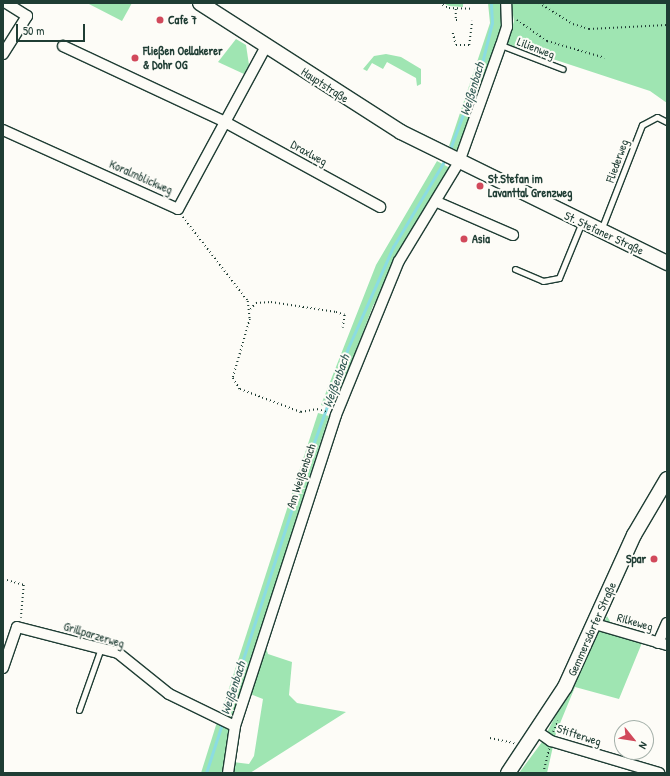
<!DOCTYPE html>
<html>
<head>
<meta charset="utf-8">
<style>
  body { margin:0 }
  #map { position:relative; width:670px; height:776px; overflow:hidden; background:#fdfcf7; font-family:"Patrick Hand",sans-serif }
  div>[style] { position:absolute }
  .green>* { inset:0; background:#9fe5b2 }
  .stream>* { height:3px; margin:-1.5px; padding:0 1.5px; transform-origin:1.5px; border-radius:1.5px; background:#8bdce2 }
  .path>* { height:1.5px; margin-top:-0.75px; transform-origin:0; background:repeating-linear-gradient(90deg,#1f3d34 0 1px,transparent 0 4px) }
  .roads { filter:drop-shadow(1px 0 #1f3d34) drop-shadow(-1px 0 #1f3d34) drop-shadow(0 1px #1f3d34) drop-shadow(0 -1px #1f3d34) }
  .service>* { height:5px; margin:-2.5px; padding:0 2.5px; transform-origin:2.5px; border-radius:2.5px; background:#fdfcf7 }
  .minor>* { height:10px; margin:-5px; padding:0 5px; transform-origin:5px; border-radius:5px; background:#fdfcf7 }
  .secondary>* { height:14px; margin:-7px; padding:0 7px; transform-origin:7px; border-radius:7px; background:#fdfcf7 }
  .dots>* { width:11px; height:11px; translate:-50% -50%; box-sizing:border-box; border:2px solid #fdfcf7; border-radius:50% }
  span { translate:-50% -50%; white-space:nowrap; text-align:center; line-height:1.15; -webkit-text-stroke:4px #fdfcf7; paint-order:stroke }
  .poi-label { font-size:12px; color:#1f3d34; font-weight:700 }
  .left { translate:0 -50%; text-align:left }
  .right { translate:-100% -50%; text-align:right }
  .street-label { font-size:12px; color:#1f3d34 }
  .water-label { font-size:13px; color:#355d57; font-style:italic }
  .frame { position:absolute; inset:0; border:4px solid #1f3d34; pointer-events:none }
  .north { position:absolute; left:614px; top:720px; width:40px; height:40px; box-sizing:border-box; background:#fdfcf7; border:1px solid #a4b0a9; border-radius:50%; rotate:120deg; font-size:11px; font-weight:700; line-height:16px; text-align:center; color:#1f3d34 }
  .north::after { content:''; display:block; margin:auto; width:14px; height:18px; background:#d1495b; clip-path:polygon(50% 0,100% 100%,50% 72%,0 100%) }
  .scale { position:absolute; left:16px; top:24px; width:69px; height:18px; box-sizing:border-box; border:2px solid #1f3d34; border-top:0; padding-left:5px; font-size:12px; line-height:14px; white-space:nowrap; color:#1f3d34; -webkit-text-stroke:3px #fdfcf7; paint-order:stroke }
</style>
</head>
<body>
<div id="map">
  <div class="green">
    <div style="clip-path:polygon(87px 3px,132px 3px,122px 21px)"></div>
    <div style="clip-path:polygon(443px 3px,463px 3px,463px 7px,449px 6px)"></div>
    <div style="clip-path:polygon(488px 3px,501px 3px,503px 23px,459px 152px,449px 146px,490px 23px)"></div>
    <div style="clip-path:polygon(511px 3px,667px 3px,667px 103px,650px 91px,507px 44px,514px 21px)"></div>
    <div style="clip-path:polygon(236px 39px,246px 45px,249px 65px,244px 74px,218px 62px)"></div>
    <div style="clip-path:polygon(386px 54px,401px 57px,421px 69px,421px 84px,417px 86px,416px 78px,387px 62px,383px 69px,372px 63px,367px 71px,363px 69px,374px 56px)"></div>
    <div style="clip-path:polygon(437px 161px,450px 168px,373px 306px,337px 401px,332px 408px,321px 405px,376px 265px)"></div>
    <div style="clip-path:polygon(318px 413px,329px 416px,233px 716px,229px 717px,221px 713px)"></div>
    <div style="clip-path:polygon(607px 616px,611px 623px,646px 633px,619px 699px,575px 687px,556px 733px,547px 773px,519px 773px,542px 742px)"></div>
    <div style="clip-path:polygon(266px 648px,268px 654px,292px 662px,289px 695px,297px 703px,346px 712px,250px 773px,233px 773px,233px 762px,249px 764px,254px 756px,263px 699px,248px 693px)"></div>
    <div style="clip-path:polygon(217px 722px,229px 729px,225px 773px,201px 773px)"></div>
  </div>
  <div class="stream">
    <div style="left:449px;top:152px;width:95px;rotate:-69.7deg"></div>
    <div style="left:482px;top:63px;width:41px;rotate:-76deg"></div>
    <div style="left:492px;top:23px;width:20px;rotate:-93deg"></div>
    <div style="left:206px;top:773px;width:330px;rotate:-72deg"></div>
    <div style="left:308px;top:459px;width:118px;rotate:-70.2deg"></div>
    <div style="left:348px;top:348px;width:111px;rotate:-66deg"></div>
    <div style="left:393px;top:247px;width:104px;rotate:-59.2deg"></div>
  </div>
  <div class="path">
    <div style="left:439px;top:3px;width:11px;rotate:27deg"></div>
    <div style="left:449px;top:8px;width:23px;rotate:2deg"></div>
    <div style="left:539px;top:3px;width:40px;rotate:32deg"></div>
    <div style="left:573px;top:24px;width:17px;rotate:17deg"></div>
    <div style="left:589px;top:29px;width:78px;rotate:-2.9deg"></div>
    <div style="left:456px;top:9px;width:11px;rotate:90deg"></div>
    <div style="left:456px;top:20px;width:3px"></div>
    <div style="left:517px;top:20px;width:37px;rotate:35deg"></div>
    <div style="left:547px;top:41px;width:60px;rotate:16.3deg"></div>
    <div style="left:453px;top:33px;width:12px;rotate:76deg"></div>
    <div style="left:456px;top:45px;width:13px"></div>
    <div style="left:469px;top:45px;width:24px;rotate:-83deg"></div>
    <div style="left:183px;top:217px;width:106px;rotate:52.3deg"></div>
    <div style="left:248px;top:301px;width:18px;rotate:84deg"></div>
    <div style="left:250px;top:319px;width:61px;rotate:106.1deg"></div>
    <div style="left:233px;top:378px;width:13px;rotate:58deg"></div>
    <div style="left:240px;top:389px;width:65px;rotate:20.7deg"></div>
    <div style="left:301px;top:412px;width:16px;rotate:-11deg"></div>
    <div style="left:317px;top:409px;width:10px;rotate:17deg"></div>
    <div style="left:250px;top:309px;width:8px;rotate:-45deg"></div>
    <div style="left:256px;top:303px;width:15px;rotate:-4deg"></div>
    <div style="left:271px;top:302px;width:66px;rotate:8.7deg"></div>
    <div style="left:336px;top:312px;width:9px;rotate:18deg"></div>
    <div style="left:345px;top:315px;width:13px;rotate:99deg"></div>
    <div style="left:3px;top:579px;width:22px;rotate:16deg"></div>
    <div style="left:24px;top:585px;width:33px;rotate:95deg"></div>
    <div style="left:553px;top:732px;width:12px;rotate:-66deg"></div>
    <div style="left:490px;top:738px;width:25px;rotate:12deg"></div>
    <div style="left:543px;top:773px;width:25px;rotate:-76deg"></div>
  </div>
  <div class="roads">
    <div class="service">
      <div style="left:501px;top:45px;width:66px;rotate:21.2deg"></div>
      <div style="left:601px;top:230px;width:113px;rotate:-68.7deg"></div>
      <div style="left:642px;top:125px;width:17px;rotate:-28deg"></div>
      <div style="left:657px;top:117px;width:11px;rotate:27deg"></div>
      <div style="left:515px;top:269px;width:30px;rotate:23deg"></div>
      <div style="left:543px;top:281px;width:16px;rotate:-11deg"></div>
      <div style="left:559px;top:278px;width:61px;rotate:-67.7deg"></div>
      <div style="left:79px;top:710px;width:66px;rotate:-70.5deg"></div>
    </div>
    <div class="minor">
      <div style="left:63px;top:46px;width:179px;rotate:25.1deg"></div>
      <div style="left:225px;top:122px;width:177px;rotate:28.7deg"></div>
      <div style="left:3px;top:54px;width:45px;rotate:-57.7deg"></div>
      <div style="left:27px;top:16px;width:25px;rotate:-148deg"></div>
      <div style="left:3px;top:130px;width:192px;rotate:24.3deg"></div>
      <div style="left:178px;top:209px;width:185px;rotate:-61.6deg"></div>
      <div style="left:437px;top:202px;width:83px;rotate:23.5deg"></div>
      <div style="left:595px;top:624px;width:75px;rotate:16.3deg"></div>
      <div style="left:658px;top:643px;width:22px;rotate:-66deg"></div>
      <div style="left:3px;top:668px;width:43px;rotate:-71.1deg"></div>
      <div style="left:17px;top:627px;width:104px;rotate:14.4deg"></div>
      <div style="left:118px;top:653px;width:65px;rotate:38.8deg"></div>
      <div style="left:169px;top:694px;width:73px;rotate:25.9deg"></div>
      <div style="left:538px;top:732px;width:16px;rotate:35deg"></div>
      <div style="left:551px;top:741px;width:113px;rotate:16.5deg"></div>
      <div style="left:228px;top:773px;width:48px;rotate:-81.5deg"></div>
      <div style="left:235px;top:726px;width:327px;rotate:-72deg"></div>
      <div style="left:336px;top:415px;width:166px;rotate:-67.8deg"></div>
      <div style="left:399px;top:261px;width:116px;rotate:-58.8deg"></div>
      <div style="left:459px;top:162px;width:124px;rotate:-70.3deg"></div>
      <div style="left:501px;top:45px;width:19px;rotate:-72deg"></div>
      <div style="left:507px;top:27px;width:24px;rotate:-92deg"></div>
    </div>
    <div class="secondary">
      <div style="left:200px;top:3px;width:239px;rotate:32.7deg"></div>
      <div style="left:401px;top:132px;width:297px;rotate:26.2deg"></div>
      <div style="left:508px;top:773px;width:103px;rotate:-56.5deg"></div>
      <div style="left:565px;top:687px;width:167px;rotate:-65.6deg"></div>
      <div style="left:634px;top:535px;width:65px;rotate:-59.5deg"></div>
    </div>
  </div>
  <div class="dots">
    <div style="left:160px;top:20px;background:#d1495b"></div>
    <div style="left:135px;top:58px;background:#d1495b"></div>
    <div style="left:480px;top:186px;background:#d1495b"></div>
    <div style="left:464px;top:239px;background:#d1495b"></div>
    <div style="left:654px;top:559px;background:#d1495b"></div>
  </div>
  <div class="poi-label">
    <span class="left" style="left:168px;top:20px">Cafe 7</span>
    <span class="left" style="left:143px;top:58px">Fließen Oellakerer<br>&amp; Dohr OG</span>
    <span class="left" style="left:488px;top:186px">St.Stefan im<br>Lavanttal Grenzweg</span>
    <span class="left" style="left:472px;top:239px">Asia</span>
    <span class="right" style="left:646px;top:559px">Spar</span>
  </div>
  <div class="street-label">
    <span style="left:536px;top:48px;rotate:21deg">Lilienweg</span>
    <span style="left:325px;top:85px;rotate:33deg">Hauptstraße</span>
    <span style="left:309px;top:153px;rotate:29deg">Draxlweg</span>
    <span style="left:617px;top:161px;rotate:-70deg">Fliederweg</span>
    <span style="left:141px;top:177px;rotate:24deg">Koralmblickweg</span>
    <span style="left:604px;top:233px;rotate:25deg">St. Stefaner Straße</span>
    <span style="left:301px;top:476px;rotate:-71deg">Am Weißenbach</span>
    <span style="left:635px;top:622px;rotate:16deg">Rilkeweg</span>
    <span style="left:592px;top:629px;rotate:-66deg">Gemmersdorfer Straße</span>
    <span style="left:94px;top:635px;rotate:17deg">Grillparzerweg</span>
    <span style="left:579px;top:735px;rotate:18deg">Stifterweg</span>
  </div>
  <div class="water-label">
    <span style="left:472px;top:89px;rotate:-73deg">Weißenbach</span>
    <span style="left:336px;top:381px;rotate:-70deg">Weißenbach</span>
    <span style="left:233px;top:688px;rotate:-72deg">Weißenbach</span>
  </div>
  <div class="frame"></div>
  <div class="north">N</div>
  <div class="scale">50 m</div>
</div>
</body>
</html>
